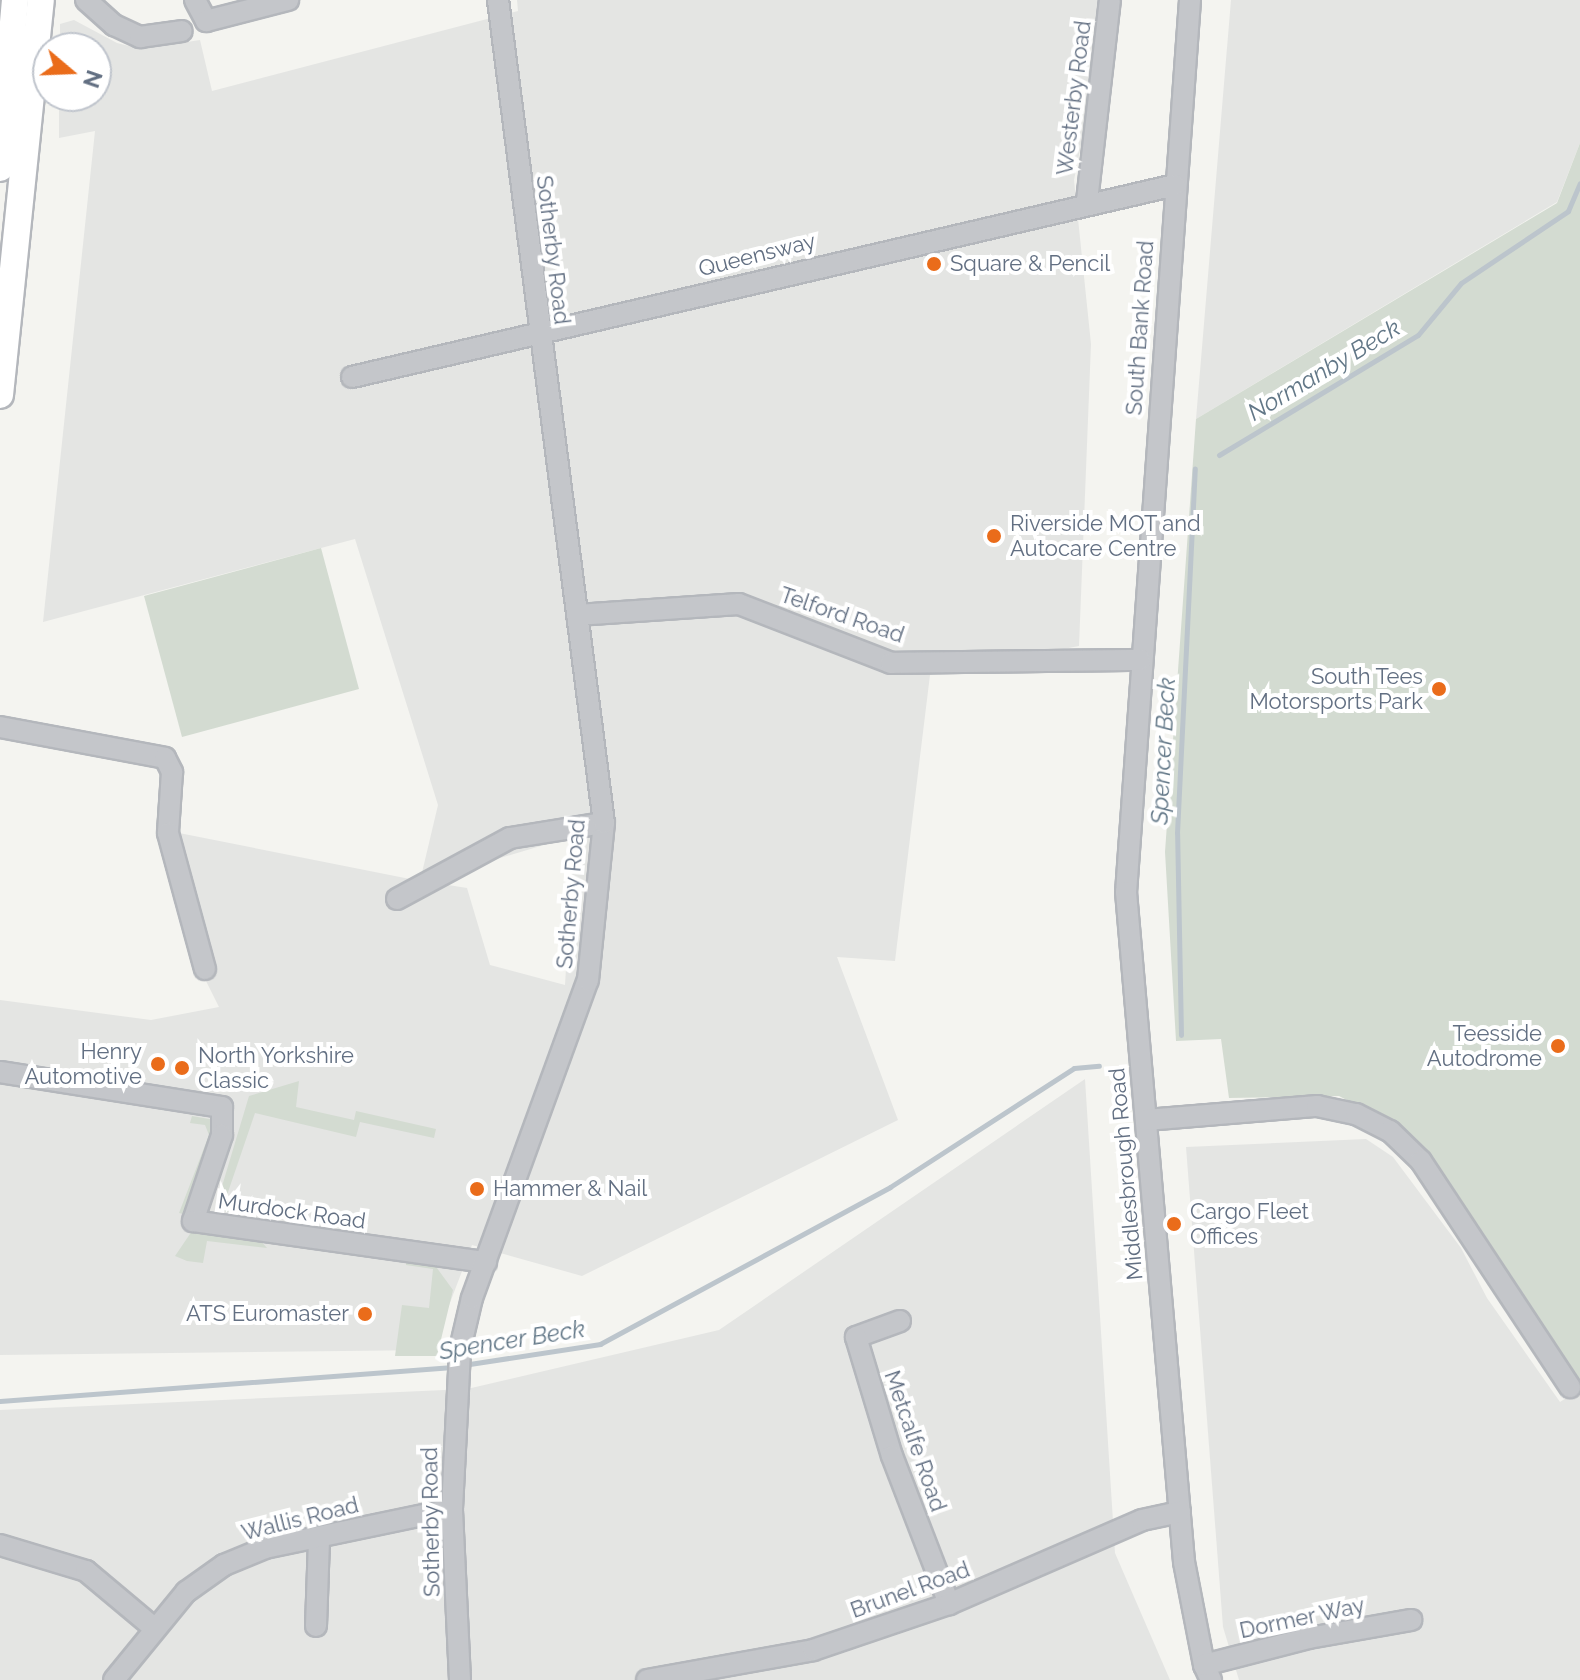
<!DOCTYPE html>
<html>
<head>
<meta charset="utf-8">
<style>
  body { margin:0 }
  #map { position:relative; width:1580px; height:1680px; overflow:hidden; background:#f4f4f0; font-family:Raleway,sans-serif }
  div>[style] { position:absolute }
  .built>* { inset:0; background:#e4e5e3 }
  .green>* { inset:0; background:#d3dbd1 }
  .stream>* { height:5px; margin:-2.5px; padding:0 2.5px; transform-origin:2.5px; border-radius:2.5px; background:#bcc5cc }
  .roads { filter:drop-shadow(2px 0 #b4b7bc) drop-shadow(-2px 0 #b4b7bc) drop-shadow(0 2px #b4b7bc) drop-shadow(0 -2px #b4b7bc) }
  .minor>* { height:20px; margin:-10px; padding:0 10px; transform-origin:10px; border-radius:10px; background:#c4c6ca }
  .major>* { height:26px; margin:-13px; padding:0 13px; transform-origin:13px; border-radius:13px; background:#fff }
  .dots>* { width:22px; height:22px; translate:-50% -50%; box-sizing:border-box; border:4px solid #fff; border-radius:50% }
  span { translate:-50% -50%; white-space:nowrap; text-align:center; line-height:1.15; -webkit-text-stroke:8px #fff; paint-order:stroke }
  .street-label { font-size:22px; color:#626f82 }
  .poi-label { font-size:22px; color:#626f82 }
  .left { translate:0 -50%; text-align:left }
  .right { translate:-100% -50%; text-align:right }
  .water-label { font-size:24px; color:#627787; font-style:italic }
  .north { position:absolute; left:32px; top:32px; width:80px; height:80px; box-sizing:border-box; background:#fff; border:2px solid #c0c5cd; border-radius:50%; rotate:109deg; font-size:22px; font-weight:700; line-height:32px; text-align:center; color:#626f82 }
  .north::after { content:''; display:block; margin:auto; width:28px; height:36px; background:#ea6c1a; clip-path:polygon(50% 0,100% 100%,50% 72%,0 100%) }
</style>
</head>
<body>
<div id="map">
  <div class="built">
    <div style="clip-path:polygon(evenodd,517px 0,1110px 0,1074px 180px,1091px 344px,1079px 646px,930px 675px,895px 961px,837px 957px,898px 1120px,582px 1276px,472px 1245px,432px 1350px,0 1355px,0 1000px,151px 1020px,219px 1007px,200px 969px,169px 831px,420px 881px,438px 805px,355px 539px,43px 622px,95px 131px,59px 138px,59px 96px,96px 96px,96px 48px,60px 48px,60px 24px,74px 20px,117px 43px,141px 49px,200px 40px,212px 91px,518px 11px,517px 0,574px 836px,565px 985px,490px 965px,467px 888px,423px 881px,574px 836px)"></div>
    <div style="clip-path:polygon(1231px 0,1580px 0,1580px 143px,1557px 202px,1196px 419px)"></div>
    <div style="clip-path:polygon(1085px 1079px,1115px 1553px,1170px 1680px,0 1680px,0 1410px,467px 1389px,719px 1330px)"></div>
    <div style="clip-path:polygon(1366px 1139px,1393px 1157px,1461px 1248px,1487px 1298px,1560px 1402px,1580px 1389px,1580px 1680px,1239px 1680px,1223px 1627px,1186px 1147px)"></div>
  </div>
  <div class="green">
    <div style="clip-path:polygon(1580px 143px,1580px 1393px,1552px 1339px,1384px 1119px,1339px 1096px,1229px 1098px,1221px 1039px,1176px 1041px,1165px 852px,1196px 419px,1557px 203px)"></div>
    <div style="clip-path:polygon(321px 548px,359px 689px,182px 737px,144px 596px)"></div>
    <div style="clip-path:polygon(299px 1081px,296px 1107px,354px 1120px,356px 1111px,436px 1129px,434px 1138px,360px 1122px,356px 1137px,255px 1113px,227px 1195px,231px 1212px,224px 1211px,217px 1203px,249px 1096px)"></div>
    <div style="clip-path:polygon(192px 1116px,215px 1120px,217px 1126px,183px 1214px,179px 1213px,209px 1135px,205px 1125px,190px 1123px)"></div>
    <div style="clip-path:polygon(192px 1231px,260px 1240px,267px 1248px,207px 1241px,203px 1263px,187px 1261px,175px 1256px)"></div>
    <div style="clip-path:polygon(406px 1261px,434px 1264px,453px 1290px,437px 1356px,395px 1356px,402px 1305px,429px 1308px,433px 1269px,406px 1265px)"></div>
  </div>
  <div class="stream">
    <div style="left:1219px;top:455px;width:232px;rotate:-31.1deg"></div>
    <div style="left:1418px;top:335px;width:67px;rotate:-50.4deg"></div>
    <div style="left:1461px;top:283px;width:129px;rotate:-33.9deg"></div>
    <div style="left:1568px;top:211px;width:30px;rotate:-67deg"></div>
    <div style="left:1181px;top:1035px;width:202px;rotate:-91.1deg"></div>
    <div style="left:1177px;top:833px;width:365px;rotate:-87.2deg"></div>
    <div style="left:463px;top:1365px;width:139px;rotate:-8.7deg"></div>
    <div style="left:600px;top:1344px;width:330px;rotate:-28.4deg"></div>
    <div style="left:890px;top:1187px;width:219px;rotate:-32.9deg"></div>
    <div style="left:1074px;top:1068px;width:25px;rotate:-5deg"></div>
    <div style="left:0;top:1401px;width:454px;rotate:-4.3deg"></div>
  </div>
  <div class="roads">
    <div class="minor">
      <div style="left:86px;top:0;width:38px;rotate:42deg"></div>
      <div style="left:114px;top:25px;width:29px;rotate:25deg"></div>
      <div style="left:140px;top:37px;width:42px;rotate:-8.1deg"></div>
      <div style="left:195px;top:0;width:24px;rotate:62deg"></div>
      <div style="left:206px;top:21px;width:85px;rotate:-14.4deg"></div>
      <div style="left:1190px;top:0;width:894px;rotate:94.1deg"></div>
      <div style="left:1126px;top:892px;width:673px;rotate:85.05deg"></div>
      <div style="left:1184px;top:1562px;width:105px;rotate:79deg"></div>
      <div style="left:1204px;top:1665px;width:17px;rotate:65deg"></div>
      <div style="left:1087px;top:201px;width:202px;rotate:-83.5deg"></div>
      <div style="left:352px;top:377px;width:845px;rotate:-13.13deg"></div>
      <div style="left:577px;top:615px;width:162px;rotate:-3.9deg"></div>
      <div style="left:739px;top:604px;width:163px;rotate:21.2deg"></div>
      <div style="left:891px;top:663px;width:249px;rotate:-0.7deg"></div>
      <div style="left:0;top:727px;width:168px;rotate:10.6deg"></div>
      <div style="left:165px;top:758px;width:16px;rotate:63deg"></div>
      <div style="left:172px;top:772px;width:61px;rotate:93.8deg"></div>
      <div style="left:168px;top:833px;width:141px;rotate:74.8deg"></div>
      <div style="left:397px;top:899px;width:128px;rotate:-28.4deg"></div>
      <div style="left:510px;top:838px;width:95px;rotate:-9.1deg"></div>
      <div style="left:0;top:1072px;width:225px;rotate:9deg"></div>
      <div style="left:222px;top:1107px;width:28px;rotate:90deg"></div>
      <div style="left:222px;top:1135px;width:91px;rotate:108.6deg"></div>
      <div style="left:193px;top:1221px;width:296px;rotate:8deg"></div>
      <div style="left:1146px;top:1120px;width:172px;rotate:-4.7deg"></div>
      <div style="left:1317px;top:1106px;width:40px;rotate:12deg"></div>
      <div style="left:1356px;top:1114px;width:38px;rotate:27deg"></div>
      <div style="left:1390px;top:1131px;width:43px;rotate:44.1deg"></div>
      <div style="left:1421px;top:1161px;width:271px;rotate:56.6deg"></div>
      <div style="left:900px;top:1321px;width:47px;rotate:160deg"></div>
      <div style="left:856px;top:1337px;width:124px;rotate:73.2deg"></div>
      <div style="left:892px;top:1456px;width:159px;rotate:68.9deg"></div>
      <div style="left:0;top:1545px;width:90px;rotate:16.8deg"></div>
      <div style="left:86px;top:1571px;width:87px;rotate:39.9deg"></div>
      <div style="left:316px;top:1626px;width:88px;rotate:-88deg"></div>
      <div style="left:1204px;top:1665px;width:108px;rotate:-14.4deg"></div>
      <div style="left:1309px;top:1638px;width:104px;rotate:-10deg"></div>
      <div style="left:114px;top:1680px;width:114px;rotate:-50.7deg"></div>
      <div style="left:186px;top:1592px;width:47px;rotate:-35.4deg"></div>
      <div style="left:224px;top:1565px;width:44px;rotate:-22.5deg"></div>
      <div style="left:265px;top:1548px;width:191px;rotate:-11.8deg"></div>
      <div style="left:460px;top:1680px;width:171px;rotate:-92.7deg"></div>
      <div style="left:452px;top:1509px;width:160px;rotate:-87.1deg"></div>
      <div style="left:460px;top:1349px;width:52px;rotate:-76.8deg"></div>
      <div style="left:472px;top:1298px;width:338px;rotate:-70deg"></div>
      <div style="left:588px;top:980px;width:158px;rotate:-84.2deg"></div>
      <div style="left:604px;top:823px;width:830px;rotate:-97.34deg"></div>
      <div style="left:647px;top:1680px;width:169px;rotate:-10.2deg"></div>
      <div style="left:813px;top:1650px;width:144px;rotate:-18.7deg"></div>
      <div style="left:949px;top:1604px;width:210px;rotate:-23.5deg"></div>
      <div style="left:1142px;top:1520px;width:39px;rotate:-12deg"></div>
    </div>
    <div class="major">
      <div style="left:0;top:168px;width:169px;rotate:-84.9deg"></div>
      <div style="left:0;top:395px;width:397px;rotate:-84.1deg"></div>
    </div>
  </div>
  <div class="dots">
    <div style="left:934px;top:264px;background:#ea6c1a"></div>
    <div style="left:994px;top:536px;background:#ea6c1a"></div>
    <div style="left:1439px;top:689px;background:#ea6c1a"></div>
    <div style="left:1558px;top:1046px;background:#ea6c1a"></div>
    <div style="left:158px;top:1064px;background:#ea6c1a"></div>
    <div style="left:182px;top:1068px;background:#ea6c1a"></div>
    <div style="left:477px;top:1189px;background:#ea6c1a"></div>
    <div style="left:1174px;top:1224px;background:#ea6c1a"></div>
    <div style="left:365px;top:1314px;background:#ea6c1a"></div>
  </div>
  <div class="street-label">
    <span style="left:1074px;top:98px;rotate:-83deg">Westerby Road</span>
    <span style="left:553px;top:250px;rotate:83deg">Sotherby Road</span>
    <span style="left:757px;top:255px;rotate:-14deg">Queensway</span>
    <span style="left:1140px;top:328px;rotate:-86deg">South Bank Road</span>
    <span style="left:842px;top:615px;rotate:19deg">Telford Road</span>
    <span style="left:571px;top:894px;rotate:-85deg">Sotherby Road</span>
    <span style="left:1126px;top:1174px;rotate:-95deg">Middlesbrough Road</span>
    <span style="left:292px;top:1211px;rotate:8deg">Murdock Road</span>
    <span style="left:915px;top:1441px;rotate:71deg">Metcalfe Road</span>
    <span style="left:300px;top:1519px;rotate:-14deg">Wallis Road</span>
    <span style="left:431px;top:1522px;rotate:-91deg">Sotherby Road</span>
    <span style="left:910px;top:1590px;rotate:-20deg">Brunel Road</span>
    <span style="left:1302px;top:1618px;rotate:-12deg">Dormer Way</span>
  </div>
  <div class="poi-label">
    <span class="left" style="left:950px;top:264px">Square &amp; Pencil</span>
    <span class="left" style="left:1010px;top:536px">Riverside MOT and<br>Autocare Centre</span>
    <span class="right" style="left:1423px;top:689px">South Tees<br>Motorsports Park</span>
    <span class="right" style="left:1542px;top:1046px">Teesside<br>Autodrome</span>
    <span class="right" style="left:142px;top:1064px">Henry<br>Automotive</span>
    <span class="left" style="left:198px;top:1068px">North Yorkshire<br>Classic</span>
    <span class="left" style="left:493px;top:1189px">Hammer &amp; Nail</span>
    <span class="left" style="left:1190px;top:1224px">Cargo Fleet<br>Offices</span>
    <span class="right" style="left:349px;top:1314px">ATS Euromaster</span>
  </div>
  <div class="water-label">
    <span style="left:1324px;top:370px;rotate:-31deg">Normanby Beck</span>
    <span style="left:1163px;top:751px;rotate:-87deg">Spencer Beck</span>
    <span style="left:512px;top:1340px;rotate:-9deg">Spencer Beck</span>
  </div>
  <div class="north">N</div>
</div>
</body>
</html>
